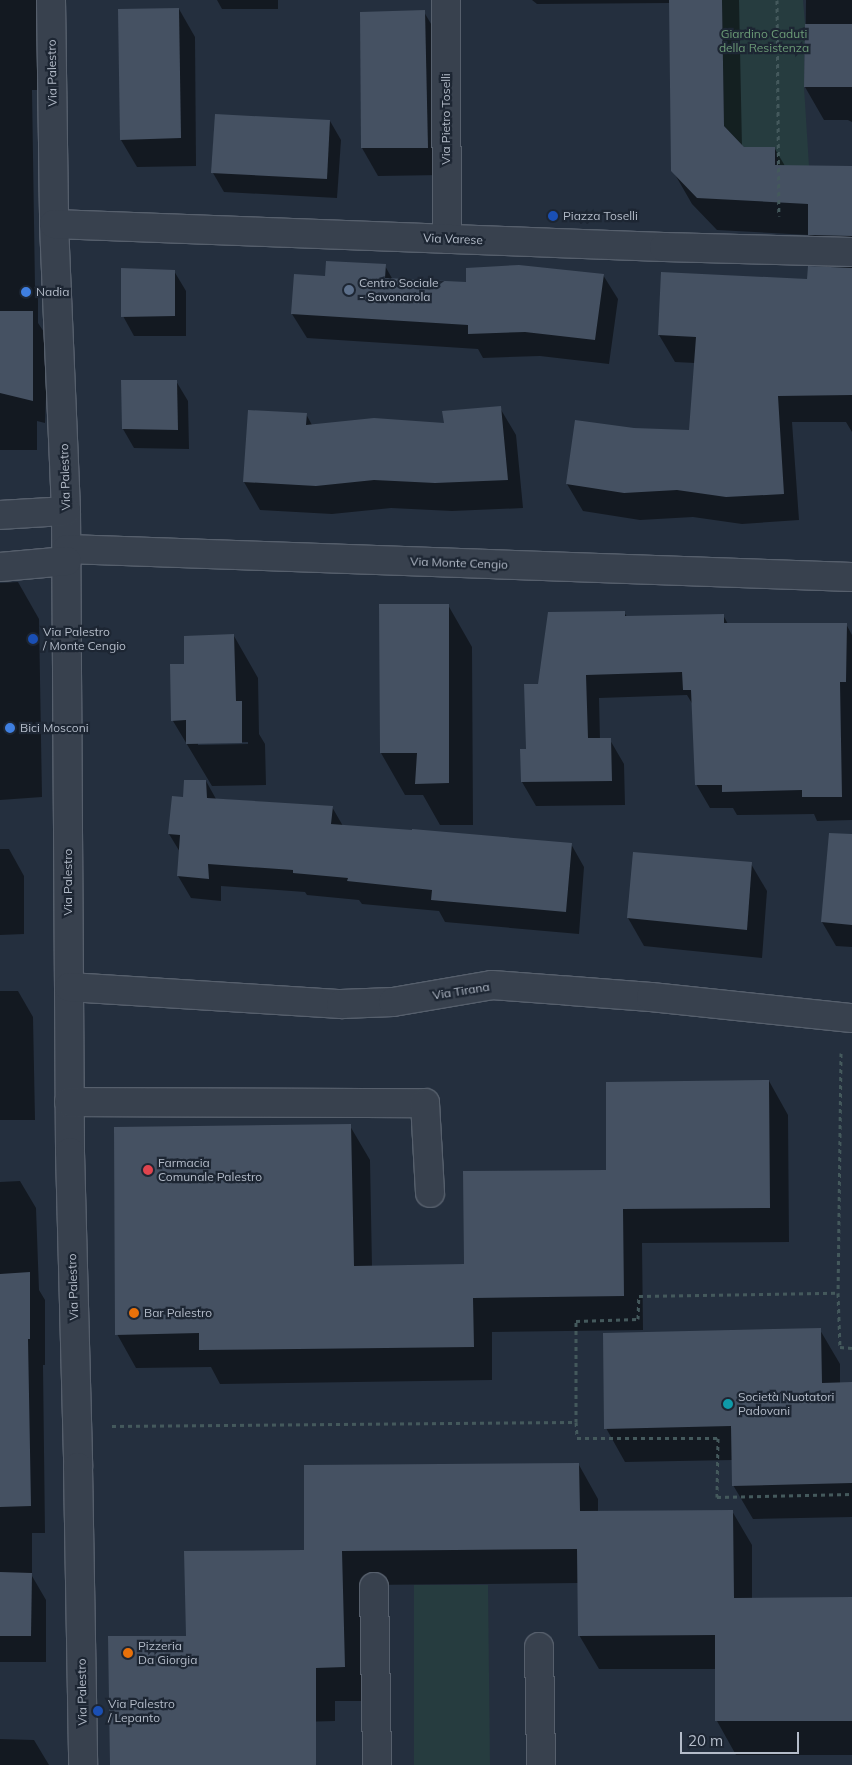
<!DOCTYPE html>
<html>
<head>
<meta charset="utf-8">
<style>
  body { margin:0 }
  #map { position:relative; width:852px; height:1765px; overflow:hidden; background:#242f3e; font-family:Mulish,sans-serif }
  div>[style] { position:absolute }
  .green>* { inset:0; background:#263c3f }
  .shadow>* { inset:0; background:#0007 }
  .building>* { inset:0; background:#455162 }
  .path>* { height:3px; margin-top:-1.5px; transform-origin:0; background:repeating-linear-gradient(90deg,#44595c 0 4px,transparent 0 8px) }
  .roads { filter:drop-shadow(1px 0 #565f6c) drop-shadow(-1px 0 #565f6c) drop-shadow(0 1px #565f6c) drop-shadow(0 -1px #565f6c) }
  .minor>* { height:28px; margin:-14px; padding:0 14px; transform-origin:14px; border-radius:14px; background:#38414e }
  .dots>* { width:14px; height:14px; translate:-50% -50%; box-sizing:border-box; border:2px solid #1d2633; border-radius:50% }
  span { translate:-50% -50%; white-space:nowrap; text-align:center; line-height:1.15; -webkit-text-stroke:4.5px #1d2633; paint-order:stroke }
  .park-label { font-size:12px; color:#6b9a76 }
  .street-label { font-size:12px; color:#b4bcc9 }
  .poi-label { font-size:12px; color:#b4bcc9 }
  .left { translate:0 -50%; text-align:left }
  .scale { position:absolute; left:680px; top:1732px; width:119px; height:22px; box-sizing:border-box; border:2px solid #b4bcc9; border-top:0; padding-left:6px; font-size:15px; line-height:18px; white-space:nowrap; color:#b4bcc9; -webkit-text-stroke:4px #1d2633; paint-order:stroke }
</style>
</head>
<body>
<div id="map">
  <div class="green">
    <div style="clip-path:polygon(722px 0,803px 0,805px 24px,804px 87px,809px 166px,779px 166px,775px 147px,744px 147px,724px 126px)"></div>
    <div style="clip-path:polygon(414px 1585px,488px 1585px,490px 1765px,414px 1765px)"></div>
  </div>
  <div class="shadow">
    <div style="clip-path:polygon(0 0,37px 0,38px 90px,32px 90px,35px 287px,38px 292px,38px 323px,46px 335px,46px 397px,45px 423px,37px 421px,37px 450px,0 450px)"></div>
    <div style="clip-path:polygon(217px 0,278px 0,278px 9px,222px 9px)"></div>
    <div style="clip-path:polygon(532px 0,739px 0,742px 147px,775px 149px,785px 166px,852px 167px,852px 432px,846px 422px,792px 422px,799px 520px,742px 524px,693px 517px,640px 520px,583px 511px,567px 484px,634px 429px,690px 432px,695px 363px,675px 362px,659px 335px,663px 273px,809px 280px,828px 268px,809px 235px,717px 230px,692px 204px,673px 171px,671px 3px,537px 4px)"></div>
    <div style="clip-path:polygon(806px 0,852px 0,852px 122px,848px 120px,824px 120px,805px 87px)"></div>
    <div style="clip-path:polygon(179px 9px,195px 37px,196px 166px,137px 167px,121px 140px)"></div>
    <div style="clip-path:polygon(424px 12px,440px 39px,443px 175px,378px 176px,362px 148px)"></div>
    <div style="clip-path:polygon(330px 121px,341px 140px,337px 198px,224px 192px,213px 173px)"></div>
    <div style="clip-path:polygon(385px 266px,393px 280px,467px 284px,603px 275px,618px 299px,609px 364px,540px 356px,483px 358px,478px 349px,307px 338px,292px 314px,326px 278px)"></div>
    <div style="clip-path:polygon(174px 271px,186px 291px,186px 336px,134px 336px,123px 316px)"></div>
    <div style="clip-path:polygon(176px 381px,188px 401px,189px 449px,134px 448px,123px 429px)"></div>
    <div style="clip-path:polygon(500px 408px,516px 435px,523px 508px,452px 511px,391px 508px,332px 514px,260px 510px,244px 482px,306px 414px,312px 425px,445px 424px)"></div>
    <div style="clip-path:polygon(18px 582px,39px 619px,42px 797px,0 800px,0 583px)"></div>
    <div style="clip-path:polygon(448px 605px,472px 647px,473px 825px,440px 825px,423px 795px,405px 795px,381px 753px)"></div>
    <div style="clip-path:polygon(624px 612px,627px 617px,723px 615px,728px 624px,846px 624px,852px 635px,852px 820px,817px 821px,814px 814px,737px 815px,733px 808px,710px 808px,696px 784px,693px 705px,687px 695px,599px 698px,600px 740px,610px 740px,624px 764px,625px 805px,536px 806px,522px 782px,521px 750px,527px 750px,540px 685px)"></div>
    <div style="clip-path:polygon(evenodd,234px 636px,258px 678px,259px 734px,265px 744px,266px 785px,212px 786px,173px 721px,186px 666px,234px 636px,248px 742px,248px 744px,198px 745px,198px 743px,248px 742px)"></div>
    <div style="clip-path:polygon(206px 781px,216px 799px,332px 807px,343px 826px,571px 844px,584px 867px,579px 934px,445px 922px,439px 911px,362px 904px,359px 900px,307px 895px,305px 892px,221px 886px,221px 901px,191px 898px,178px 876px,180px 852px,169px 834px,173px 797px,184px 798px)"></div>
    <div style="clip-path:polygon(0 849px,9px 849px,24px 876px,24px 934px,0 935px)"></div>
    <div style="clip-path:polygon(852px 854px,852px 947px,836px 946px,822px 922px)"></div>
    <div style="clip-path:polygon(751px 864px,767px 891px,762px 958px,644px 946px,628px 918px)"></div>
    <div style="clip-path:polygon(0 991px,18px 991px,33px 1017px,35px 1120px,0 1120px)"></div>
    <div style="clip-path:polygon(769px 1081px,788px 1115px,789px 1242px,642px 1243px,643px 1330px,492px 1332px,492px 1380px,220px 1384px,211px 1367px,136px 1368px,117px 1334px,350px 1126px,370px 1160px,372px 1267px,466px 1266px,608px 1171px)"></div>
    <div style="clip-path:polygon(20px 1181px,36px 1208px,39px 1290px,45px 1300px,45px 1365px,43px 1365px,45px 1533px,32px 1533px,32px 1576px,46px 1600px,46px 1662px,0 1662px,0 1182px)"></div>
    <div style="clip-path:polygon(820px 1330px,840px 1364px,840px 1384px,852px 1383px,852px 1517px,753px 1519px,733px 1485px,733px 1460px,625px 1462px,606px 1428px)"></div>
    <div style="clip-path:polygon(579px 1465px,598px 1499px,598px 1512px,732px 1511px,752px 1545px,752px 1599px,852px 1598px,852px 1755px,736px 1755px,717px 1721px,716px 1669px,599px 1669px,579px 1635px,579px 1583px,361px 1585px,364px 1701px,335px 1701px,335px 1721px,299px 1722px,299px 1765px,111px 1765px,187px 1637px,305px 1551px)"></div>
    <div style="clip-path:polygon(0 1739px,34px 1740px,49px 1765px,0 1765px)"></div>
  </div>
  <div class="building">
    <div style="clip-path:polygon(669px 0,722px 0,724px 126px,744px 147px,775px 147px,775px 165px,852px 166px,852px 236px,808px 235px,808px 204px,697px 198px,671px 171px)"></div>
    <div style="clip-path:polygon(179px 8px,181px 138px,120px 140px,118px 9px)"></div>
    <div style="clip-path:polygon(425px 10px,428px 148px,361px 148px,360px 12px)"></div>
    <div style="clip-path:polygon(805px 24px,852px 24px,852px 87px,804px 87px)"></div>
    <div style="clip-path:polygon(215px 114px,330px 120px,327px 179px,211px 173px)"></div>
    <div style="clip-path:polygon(326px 261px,386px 264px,385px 278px,466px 282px,466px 268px,519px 265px,604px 274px,595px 340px,525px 332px,468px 334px,468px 325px,291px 314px,294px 274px,325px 276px)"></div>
    <div style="clip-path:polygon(808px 266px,852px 268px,852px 395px,778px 396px,784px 494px,726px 497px,677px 490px,624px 493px,566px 484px,575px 420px,634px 428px,689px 430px,696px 337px,658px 335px,661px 272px,807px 279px)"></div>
    <div style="clip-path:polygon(121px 268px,175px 270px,175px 316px,121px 317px)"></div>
    <div style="clip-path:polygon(0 311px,33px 311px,33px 401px,0 393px)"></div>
    <div style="clip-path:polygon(121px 380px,177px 380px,178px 430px,122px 429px)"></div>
    <div style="clip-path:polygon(501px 406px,508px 480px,435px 483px,374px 480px,316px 486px,243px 482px,248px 410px,307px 413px,306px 425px,374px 418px,444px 423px,442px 411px)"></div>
    <div style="clip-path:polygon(379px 604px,449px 604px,449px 783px,415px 784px,417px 753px,380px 753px)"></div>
    <div style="clip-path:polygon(625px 611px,625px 616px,724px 614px,724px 623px,847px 623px,846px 682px,840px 682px,842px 797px,802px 797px,802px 790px,722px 792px,722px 785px,695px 785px,691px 690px,683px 690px,682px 672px,586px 675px,588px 738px,611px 738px,612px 781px,521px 782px,520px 749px,526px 749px,524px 684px,538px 684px,548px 612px)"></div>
    <div style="clip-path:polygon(234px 634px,236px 701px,242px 701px,242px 743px,186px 744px,186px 720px,171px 721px,170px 664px,184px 664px,184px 636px)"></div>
    <div style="clip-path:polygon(184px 780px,206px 780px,207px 798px,333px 806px,331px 824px,412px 830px,412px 829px,572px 843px,566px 912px,431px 900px,432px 890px,347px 881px,348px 878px,293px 873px,293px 870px,208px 864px,209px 879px,177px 876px,180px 835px,168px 834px,172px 796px,183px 797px)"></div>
    <div style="clip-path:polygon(829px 833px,852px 834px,852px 925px,821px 922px)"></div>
    <div style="clip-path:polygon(633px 852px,752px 862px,747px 930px,627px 918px)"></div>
    <div style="clip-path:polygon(769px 1080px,770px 1208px,623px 1209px,624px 1296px,473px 1298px,474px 1347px,199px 1350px,199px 1333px,115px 1335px,114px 1127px,351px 1124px,354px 1266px,464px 1264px,463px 1171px,606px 1170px,606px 1082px)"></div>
    <div style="clip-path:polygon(30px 1272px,30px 1339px,28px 1339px,31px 1506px,0 1507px,0 1274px)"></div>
    <div style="clip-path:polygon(821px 1328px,822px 1383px,852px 1382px,852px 1483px,732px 1486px,731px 1426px,604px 1429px,603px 1333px)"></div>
    <div style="clip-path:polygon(579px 1463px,580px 1511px,733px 1510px,734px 1598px,852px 1597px,852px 1721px,715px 1721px,715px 1635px,578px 1636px,577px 1549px,342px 1551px,345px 1667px,316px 1668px,316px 1765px,110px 1765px,108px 1636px,186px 1636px,184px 1551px,304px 1550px,304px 1465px)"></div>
    <div style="clip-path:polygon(0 1572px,32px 1573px,31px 1636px,0 1636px)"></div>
  </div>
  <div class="path">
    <div style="left:777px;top:0;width:216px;rotate:89.5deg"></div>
    <div style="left:841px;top:1053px;width:240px;rotate:90.7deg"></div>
    <div style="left:838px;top:1293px;width:54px;rotate:87.9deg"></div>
    <div style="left:840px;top:1347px;width:12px;rotate:5deg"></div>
    <div style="left:576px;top:1422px;width:101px;rotate:-90deg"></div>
    <div style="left:576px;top:1321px;width:62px;rotate:-1.8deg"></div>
    <div style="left:638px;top:1319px;width:23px;rotate:-88deg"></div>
    <div style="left:639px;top:1296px;width:199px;rotate:-0.9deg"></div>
    <div style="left:112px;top:1426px;width:464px;rotate:-0.5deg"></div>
    <div style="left:576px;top:1422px;width:16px;rotate:86deg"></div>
    <div style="left:577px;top:1438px;width:141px"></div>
    <div style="left:718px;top:1438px;width:59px;rotate:91deg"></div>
    <div style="left:717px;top:1497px;width:135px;rotate:-1.3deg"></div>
  </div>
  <div class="roads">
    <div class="minor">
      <div style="left:51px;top:0;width:224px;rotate:89.2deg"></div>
      <div style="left:54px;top:224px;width:287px;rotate:87.6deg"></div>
      <div style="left:66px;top:511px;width:641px;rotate:89.64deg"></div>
      <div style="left:70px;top:1152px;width:315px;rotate:88.5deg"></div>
      <div style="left:78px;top:1467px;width:298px;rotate:89deg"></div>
      <div style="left:446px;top:0;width:239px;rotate:89.8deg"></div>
      <div style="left:54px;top:224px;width:610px;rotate:2.16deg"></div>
      <div style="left:664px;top:247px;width:188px;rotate:1.5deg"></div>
      <div style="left:0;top:515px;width:66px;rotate:-3.5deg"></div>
      <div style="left:67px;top:549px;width:785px;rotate:2.04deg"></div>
      <div style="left:0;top:567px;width:67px;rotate:-5.1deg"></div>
      <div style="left:69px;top:987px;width:273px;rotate:3.6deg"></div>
      <div style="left:341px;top:1004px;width:52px;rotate:-2.2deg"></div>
      <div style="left:393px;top:1002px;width:100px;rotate:-9.7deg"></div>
      <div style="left:492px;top:985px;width:159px;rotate:4.3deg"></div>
      <div style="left:651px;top:997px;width:202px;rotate:6deg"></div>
      <div style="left:69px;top:1102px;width:356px;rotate:0.2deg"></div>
      <div style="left:425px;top:1103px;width:90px;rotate:86.8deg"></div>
      <div style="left:374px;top:1587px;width:178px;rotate:89deg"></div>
      <div style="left:539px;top:1647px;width:118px;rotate:89deg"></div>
    </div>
  </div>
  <div class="dots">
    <div style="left:553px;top:216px;background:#1a4fb4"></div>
    <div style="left:349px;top:290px;background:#5c6f8a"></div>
    <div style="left:26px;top:292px;background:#3f7fe0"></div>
    <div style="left:33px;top:639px;background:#1a4fb4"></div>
    <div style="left:10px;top:728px;background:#3f7fe0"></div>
    <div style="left:148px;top:1170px;background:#e0444e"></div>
    <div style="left:134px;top:1313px;background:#e8710a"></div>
    <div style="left:728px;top:1404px;background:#0f9aa8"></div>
    <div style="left:128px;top:1653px;background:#e8710a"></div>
    <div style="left:98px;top:1711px;background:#1a4fb4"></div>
  </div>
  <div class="park-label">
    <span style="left:764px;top:41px">Giardino Caduti<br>della Resistenza</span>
  </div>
  <div class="street-label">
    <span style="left:52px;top:73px;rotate:-91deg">Via Palestro</span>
    <span style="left:446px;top:119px;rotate:-90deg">Via Pietro Toselli</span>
    <span style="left:453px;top:239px;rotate:2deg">Via Varese</span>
    <span style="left:65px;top:477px;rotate:-92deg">Via Palestro</span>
    <span style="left:459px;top:563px;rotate:2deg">Via Monte Cengio</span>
    <span style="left:68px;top:882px;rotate:-90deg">Via Palestro</span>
    <span style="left:461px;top:991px;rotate:-9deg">Via Tirana</span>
    <span style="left:73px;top:1287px;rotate:-92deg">Via Palestro</span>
    <span style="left:82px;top:1692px;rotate:-91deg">Via Palestro</span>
  </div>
  <div class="poi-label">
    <span class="left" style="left:563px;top:216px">Piazza Toselli</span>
    <span class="left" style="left:359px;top:290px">Centro Sociale<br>- Savonarola</span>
    <span class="left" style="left:36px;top:292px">Nadia</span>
    <span class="left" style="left:43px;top:639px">Via Palestro<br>/ Monte Cengio</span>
    <span class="left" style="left:20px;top:728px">Bici Mosconi</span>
    <span class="left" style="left:158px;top:1170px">Farmacia<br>Comunale Palestro</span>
    <span class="left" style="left:144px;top:1313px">Bar Palestro</span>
    <span class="left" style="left:738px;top:1404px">Società Nuotatori<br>Padovani</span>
    <span class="left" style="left:138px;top:1653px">Pizzeria<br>Da Giorgia</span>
    <span class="left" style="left:108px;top:1711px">Via Palestro<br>/ Lepanto</span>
  </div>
  <div class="scale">20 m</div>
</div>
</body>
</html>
